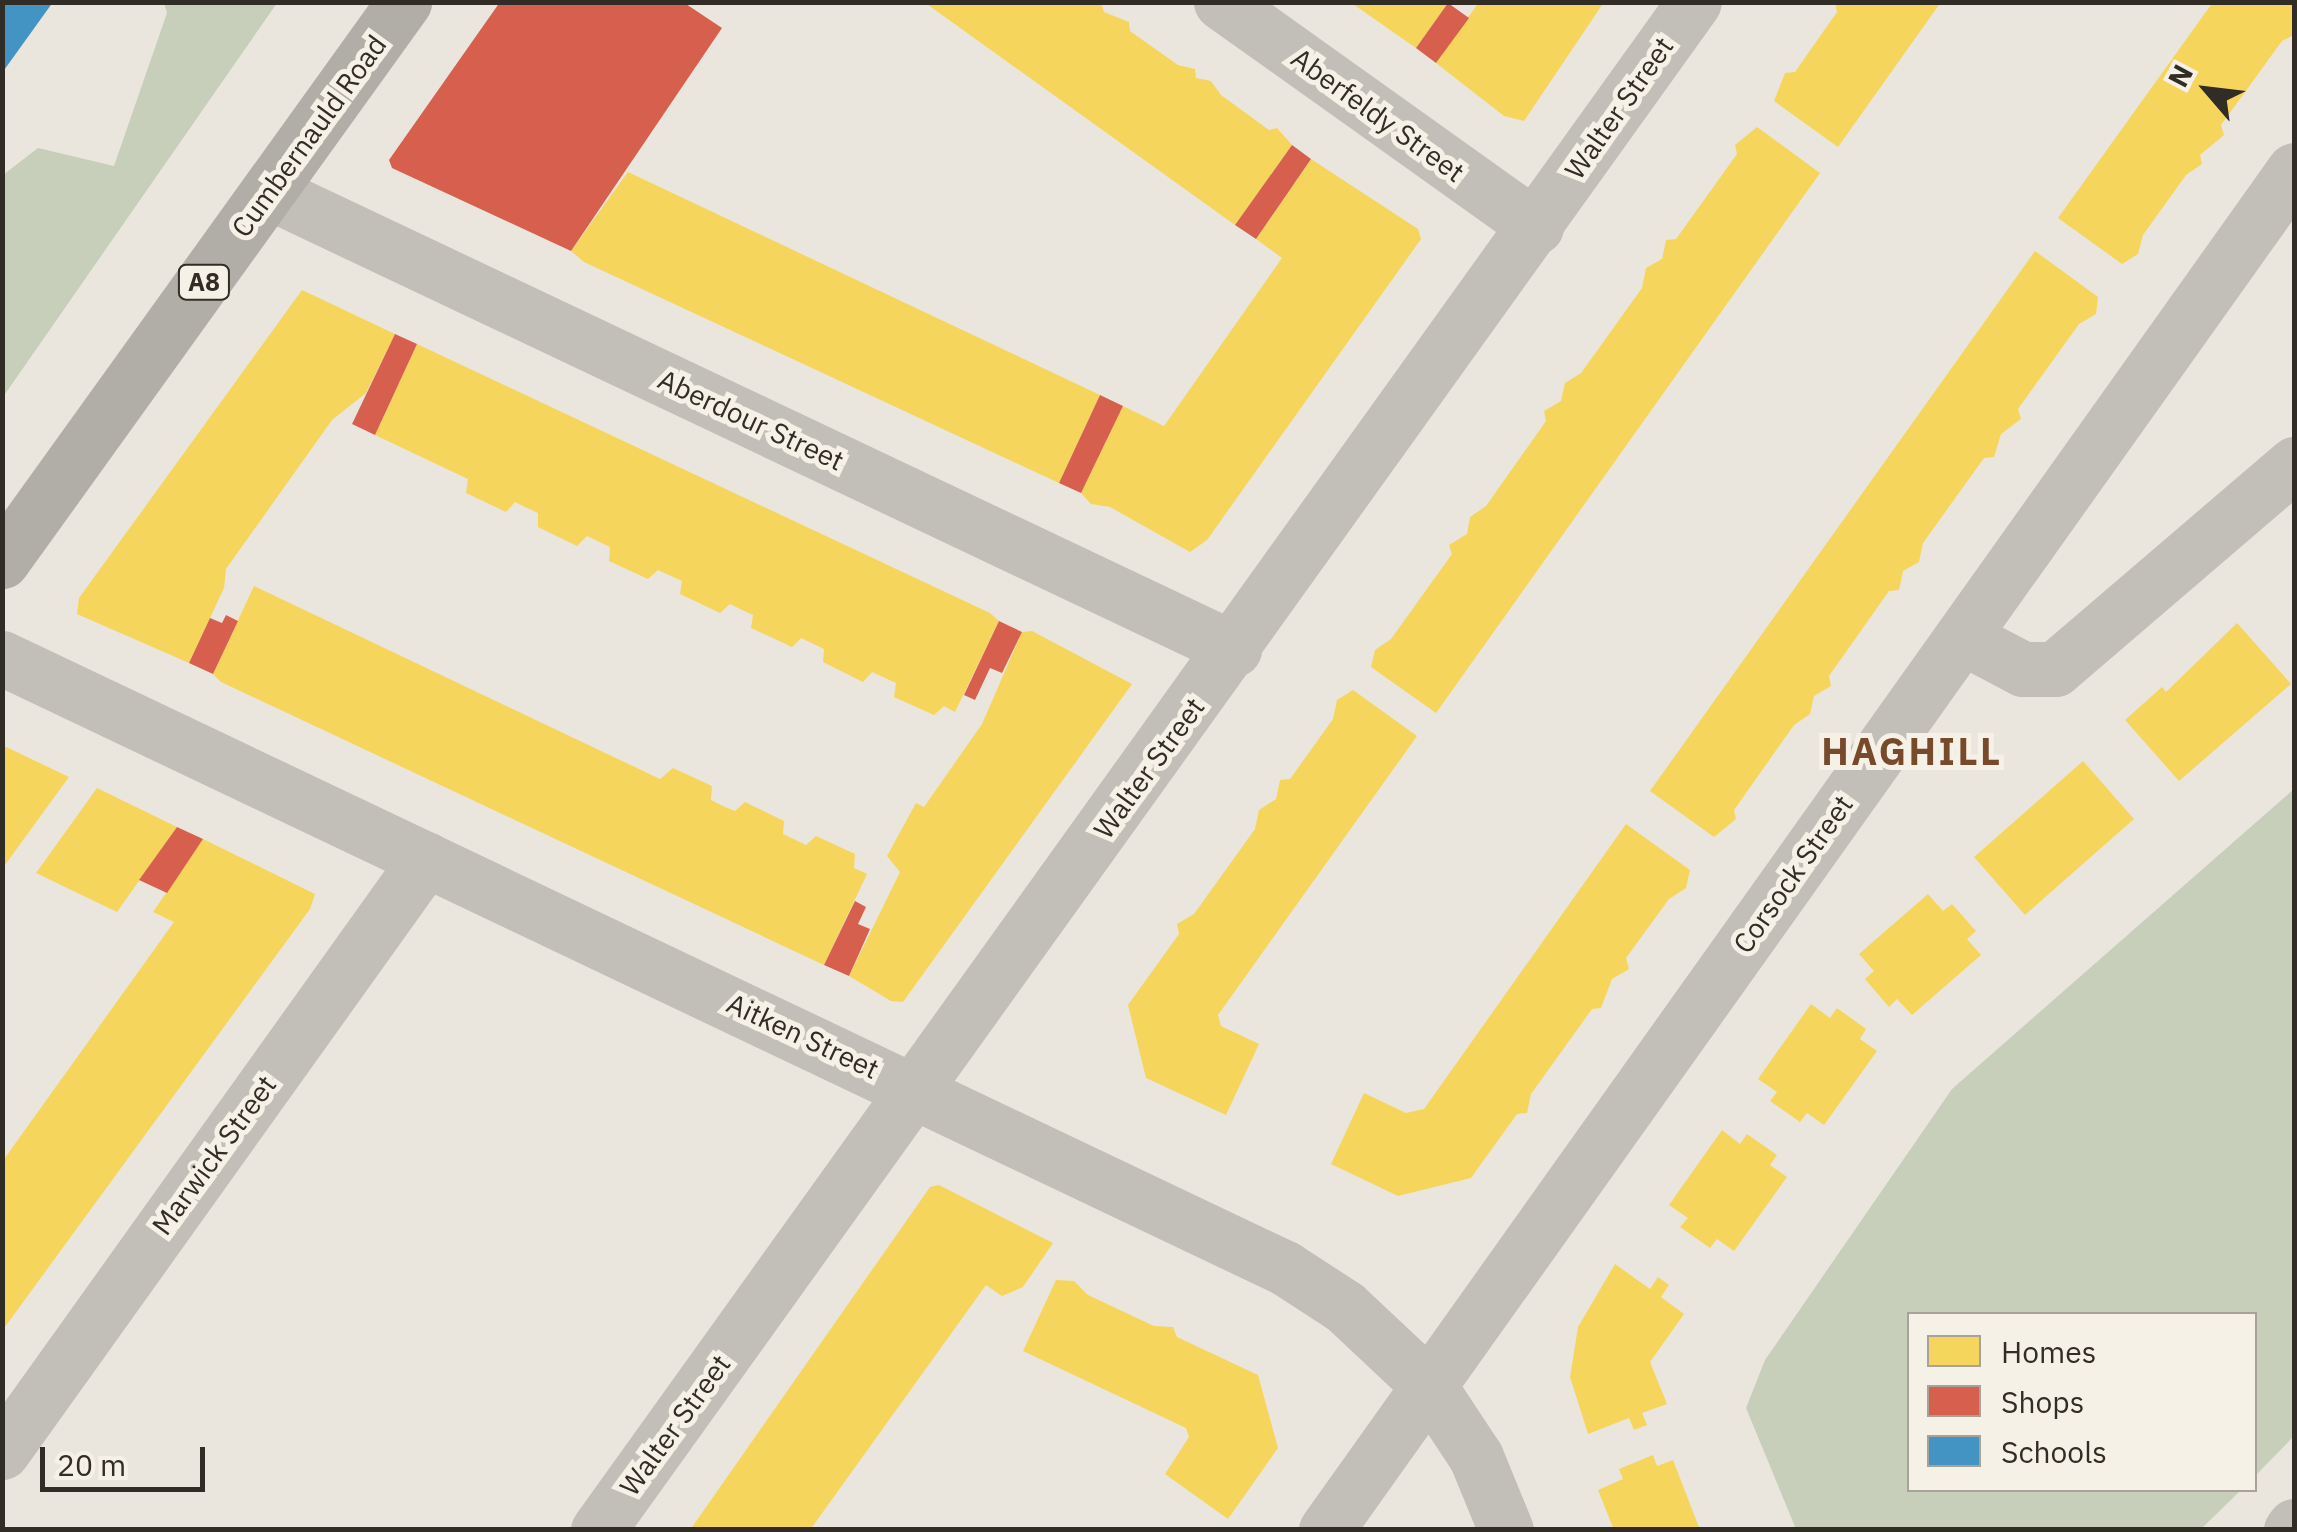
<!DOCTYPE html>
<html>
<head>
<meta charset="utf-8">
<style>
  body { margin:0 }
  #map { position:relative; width:2297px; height:1532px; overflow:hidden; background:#eae6de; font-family:"IBM Plex Sans",sans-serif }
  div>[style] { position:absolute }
  .green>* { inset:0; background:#c7ceba }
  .homes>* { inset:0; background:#f6d55c }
  .shops>* { inset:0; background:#d6604d }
  .schools>* { inset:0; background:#4393c3 }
  .minor>* { height:55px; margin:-27.5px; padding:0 27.5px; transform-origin:27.5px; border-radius:27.5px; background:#c2beb8 }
  .major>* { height:55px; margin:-27.5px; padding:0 27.5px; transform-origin:27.5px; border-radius:27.5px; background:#b1ada7 }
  span { translate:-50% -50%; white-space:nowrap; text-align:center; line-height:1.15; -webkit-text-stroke:10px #f6f1e6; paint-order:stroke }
  .shield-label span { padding:2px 8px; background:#f6f1e6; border:2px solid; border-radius:8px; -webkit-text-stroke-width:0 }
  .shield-label { font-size:25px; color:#322c27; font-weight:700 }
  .street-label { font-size:28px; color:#322c27 }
  .district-label { font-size:38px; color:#764a2a; font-weight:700; letter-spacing:2.5px }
  .frame { position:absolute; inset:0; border:5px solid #322c27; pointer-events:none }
  .legend { position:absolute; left:1907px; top:1312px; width:350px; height:180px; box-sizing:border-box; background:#f6f1e6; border:2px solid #a8a29a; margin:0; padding:12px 18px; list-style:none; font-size:30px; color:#322c27 }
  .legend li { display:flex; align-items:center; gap:20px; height:50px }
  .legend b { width:50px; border:2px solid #a8a29a }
  .north { position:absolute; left:2157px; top:40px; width:100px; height:100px; -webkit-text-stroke:8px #f6f1e6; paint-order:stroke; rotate:298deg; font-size:28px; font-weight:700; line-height:40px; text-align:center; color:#322c27 }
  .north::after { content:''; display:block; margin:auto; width:35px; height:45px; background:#322c27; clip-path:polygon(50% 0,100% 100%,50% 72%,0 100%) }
  .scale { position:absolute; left:40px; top:1447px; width:165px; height:45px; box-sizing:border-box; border:5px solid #322c27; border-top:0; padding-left:12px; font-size:30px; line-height:35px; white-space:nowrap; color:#322c27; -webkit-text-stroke:8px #f6f1e6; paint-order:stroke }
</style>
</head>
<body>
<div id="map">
  <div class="green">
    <div style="clip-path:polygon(164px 3px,277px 3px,3px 397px,3px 175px,38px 148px,114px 166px,167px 13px)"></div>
    <div style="clip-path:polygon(2294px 789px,2294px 1436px,2255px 1476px,2254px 1314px,1910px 1314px,1910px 1490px,2241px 1490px,2201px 1529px,1796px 1529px,1746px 1408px,1765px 1360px,1952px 1089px)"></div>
  </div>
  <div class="homes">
    <div style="clip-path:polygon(924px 2px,1101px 2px,1104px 12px,1129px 22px,1130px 31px,1178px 65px,1195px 69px,1196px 78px,1211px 81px,1221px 95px,1269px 130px,1277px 128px,1292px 145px,1235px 225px)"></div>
    <div style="clip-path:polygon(1350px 2px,1449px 2px,1416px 48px)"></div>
    <div style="clip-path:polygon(1479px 2px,1604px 2px,1524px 121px,1504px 116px,1436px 63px)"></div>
    <div style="clip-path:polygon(1835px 2px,1941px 2px,1838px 147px,1774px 101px,1785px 73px,1795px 72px,1837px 12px)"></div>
    <div style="clip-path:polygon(2213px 2px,2294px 2px,2294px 35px,2282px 41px,2221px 125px,2224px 135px,2200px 155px,2202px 164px,2186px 175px,2143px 235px,2138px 254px,2122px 264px,2058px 218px)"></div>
    <div style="clip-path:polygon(1757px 127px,1820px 173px,1436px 713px,1371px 667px,1375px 650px,1391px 639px,1452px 554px,1449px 545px,1467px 534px,1470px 517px,1486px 506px,1546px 421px,1544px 411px,1561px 401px,1565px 383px,1581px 373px,1642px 288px,1646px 268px,1662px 259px,1666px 240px,1676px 239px,1737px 154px,1735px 145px)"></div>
    <div style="clip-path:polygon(1311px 159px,1418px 229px,1421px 239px,1207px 540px,1190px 552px,1110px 507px,1091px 504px,1081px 493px,1123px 406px,1164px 426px,1282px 258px,1256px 239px)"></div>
    <div style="clip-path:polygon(628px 172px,1100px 395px,1059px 483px,584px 262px,571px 251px)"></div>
    <div style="clip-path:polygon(2035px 251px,2098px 297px,2096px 314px,2079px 324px,2018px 409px,2021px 419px,2001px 434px,1994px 457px,1984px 458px,1923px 543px,1919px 562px,1903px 571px,1899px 590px,1889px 591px,1829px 676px,1831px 686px,1814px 696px,1810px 714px,1794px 725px,1734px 810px,1736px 819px,1714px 837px,1650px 791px)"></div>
    <div style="clip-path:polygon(302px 290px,395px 334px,366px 393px,332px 420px,226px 569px,224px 588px,189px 663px,77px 614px,79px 598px)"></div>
    <div style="clip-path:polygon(417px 344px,990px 613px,999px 621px,955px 712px,944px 706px,934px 715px,894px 697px,896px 683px,872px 672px,863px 682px,823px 662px,824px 649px,801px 638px,792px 647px,751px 628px,753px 615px,740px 609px,730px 604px,720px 613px,680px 594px,682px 581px,658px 570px,648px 579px,609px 561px,610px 547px,587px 536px,577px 546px,538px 527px,538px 513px,525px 507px,515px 502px,506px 512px,466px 493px,468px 479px,375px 435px)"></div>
    <div style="clip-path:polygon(254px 586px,660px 779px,673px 768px,712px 786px,711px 800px,725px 807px,735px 811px,745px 802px,784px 821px,783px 834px,806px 845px,816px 836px,855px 854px,854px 868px,867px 874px,824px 965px,221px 682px,213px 674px)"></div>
    <div style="clip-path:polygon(2237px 623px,2291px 684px,2179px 781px,2125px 720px,2162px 687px,2166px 692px)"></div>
    <div style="clip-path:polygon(1032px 631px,1132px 684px,903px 1002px,891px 1001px,849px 976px,900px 872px,887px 856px,916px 803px,924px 807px,982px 724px,1022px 632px)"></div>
    <div style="clip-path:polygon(1353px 690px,1417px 736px,1218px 1015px,1221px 1026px,1259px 1044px,1226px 1115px,1146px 1078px,1128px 1005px,1179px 934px,1177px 924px,1194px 914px,1255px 829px,1259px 810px,1276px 799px,1280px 780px,1290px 779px,1333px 719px,1337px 700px)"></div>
    <div style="clip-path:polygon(2px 745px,69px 777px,2px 869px)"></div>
    <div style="clip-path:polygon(2083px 761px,2134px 819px,2025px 915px,1974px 857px)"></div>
    <div style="clip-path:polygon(97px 788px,177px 827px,117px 912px,36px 873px)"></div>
    <div style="clip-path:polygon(1626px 824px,1690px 870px,1686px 888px,1669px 899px,1626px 958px,1629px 969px,1612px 979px,1601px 1008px,1592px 1009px,1531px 1094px,1527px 1113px,1517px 1114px,1471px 1178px,1398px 1196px,1331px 1164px,1364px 1093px,1406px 1113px,1424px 1109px)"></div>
    <div style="clip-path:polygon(203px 839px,315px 894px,310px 909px,2px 1331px,2px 1162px,174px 922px,153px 912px)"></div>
    <div style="clip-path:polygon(1928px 894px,1943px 911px,1952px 904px,1976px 931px,1967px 939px,1981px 955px,1912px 1015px,1897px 999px,1889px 1007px,1865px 979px,1874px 971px,1859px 954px)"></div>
    <div style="clip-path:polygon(1811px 1004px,1830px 1018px,1837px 1008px,1866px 1029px,1860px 1039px,1877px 1051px,1824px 1125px,1807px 1113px,1800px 1122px,1770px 1101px,1777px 1092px,1758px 1079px)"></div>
    <div style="clip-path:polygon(1722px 1130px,1740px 1144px,1747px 1134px,1777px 1155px,1770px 1165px,1787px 1177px,1734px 1251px,1717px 1239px,1710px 1248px,1680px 1227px,1688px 1218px,1669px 1205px)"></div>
    <div style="clip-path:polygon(939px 1185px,1053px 1243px,1023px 1287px,1002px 1296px,986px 1285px,810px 1530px,690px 1530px,930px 1187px)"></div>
    <div style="clip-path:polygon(1615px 1264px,1650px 1289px,1658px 1277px,1669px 1285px,1661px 1297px,1684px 1314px,1650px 1362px,1667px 1404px,1642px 1413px,1647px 1425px,1634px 1430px,1629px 1418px,1588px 1434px,1570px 1377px,1578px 1327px)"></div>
    <div style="clip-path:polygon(1056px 1280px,1074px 1281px,1088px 1295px,1154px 1326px,1173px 1327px,1177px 1337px,1258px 1375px,1278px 1448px,1228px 1519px,1165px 1474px,1189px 1437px,1186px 1428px,1023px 1351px)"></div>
    <div style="clip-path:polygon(1653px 1455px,1657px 1466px,1673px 1460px,1700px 1530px,1614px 1530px,1598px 1490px,1623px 1479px,1619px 1469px)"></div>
  </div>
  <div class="shops">
    <div style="clip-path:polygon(500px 2px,683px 2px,722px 28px,571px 251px,392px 168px,389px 160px)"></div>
    <div style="clip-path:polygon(1448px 3px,1469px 18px,1436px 63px,1416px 48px)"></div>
    <div style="clip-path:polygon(1292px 145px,1311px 159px,1256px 239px,1235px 225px)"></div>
    <div style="clip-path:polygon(395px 334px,417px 344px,375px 435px,352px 424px)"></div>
    <div style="clip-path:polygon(1100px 395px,1123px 406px,1081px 493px,1059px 483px)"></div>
    <div style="clip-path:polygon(226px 615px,238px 621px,213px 674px,189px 663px,210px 618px,222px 623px)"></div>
    <div style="clip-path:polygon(999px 621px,1022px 632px,1002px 673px,990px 668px,975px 700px,964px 695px)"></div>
    <div style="clip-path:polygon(177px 827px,203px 839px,167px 893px,139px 880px)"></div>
    <div style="clip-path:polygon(855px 901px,866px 907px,858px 924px,870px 929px,849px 976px,824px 965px)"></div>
  </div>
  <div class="schools">
    <div style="clip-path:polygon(2px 2px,53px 2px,2px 73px)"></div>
  </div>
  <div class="minor">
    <div style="left:1221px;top:2px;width:387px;rotate:35.5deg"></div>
    <div style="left:269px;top:192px;width:1068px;rotate:25.34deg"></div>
    <div style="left:1962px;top:637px;width:69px;rotate:27.7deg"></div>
    <div style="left:2023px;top:669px;width:32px"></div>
    <div style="left:2055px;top:669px;width:315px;rotate:-40.6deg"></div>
    <div style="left:2px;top:658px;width:1421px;rotate:25.43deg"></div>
    <div style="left:1285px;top:1268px;width:72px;rotate:33deg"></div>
    <div style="left:1345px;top:1307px;width:115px;rotate:43.2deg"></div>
    <div style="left:1429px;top:1386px;width:85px;rotate:56.5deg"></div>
    <div style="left:1476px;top:1457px;width:79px;rotate:67.7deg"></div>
    <div style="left:2px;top:1452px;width:729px;rotate:-54.43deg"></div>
    <div style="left:598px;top:1530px;width:1880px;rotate:-54.35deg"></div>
    <div style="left:1326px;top:1530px;width:1669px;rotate:-54.56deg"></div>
    <div style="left:2291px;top:1530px;width:5px;rotate:-53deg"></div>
  </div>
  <div class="major">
    <div style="left:2px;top:561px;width:689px;rotate:-54.28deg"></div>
  </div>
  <div class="shield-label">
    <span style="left:204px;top:282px">A8</span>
  </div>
  <div class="street-label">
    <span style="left:1619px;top:108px;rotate:-55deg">Walter Street</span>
    <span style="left:1378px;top:115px;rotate:36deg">Aberfeldy Street</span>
    <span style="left:309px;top:136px;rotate:-54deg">Cumbernauld Road</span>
    <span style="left:751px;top:420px;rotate:25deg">Aberdour Street</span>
    <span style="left:1149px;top:768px;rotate:-54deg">Walter Street</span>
    <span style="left:1793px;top:874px;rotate:-55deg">Corsock Street</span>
    <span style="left:803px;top:1036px;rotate:25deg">Aitken Street</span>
    <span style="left:214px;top:1155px;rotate:-54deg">Marwick Street</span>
    <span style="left:675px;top:1425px;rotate:-54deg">Walter Street</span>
  </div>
  <div class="district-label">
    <span style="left:1912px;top:751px">HAGHILL</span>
  </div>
  <div class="frame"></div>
  <ul class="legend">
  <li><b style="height:28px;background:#f6d55c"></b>Homes</li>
  <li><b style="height:28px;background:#d6604d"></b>Shops</li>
  <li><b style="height:28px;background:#4393c3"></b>Schools</li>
  </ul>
  <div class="north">N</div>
  <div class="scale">20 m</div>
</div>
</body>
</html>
